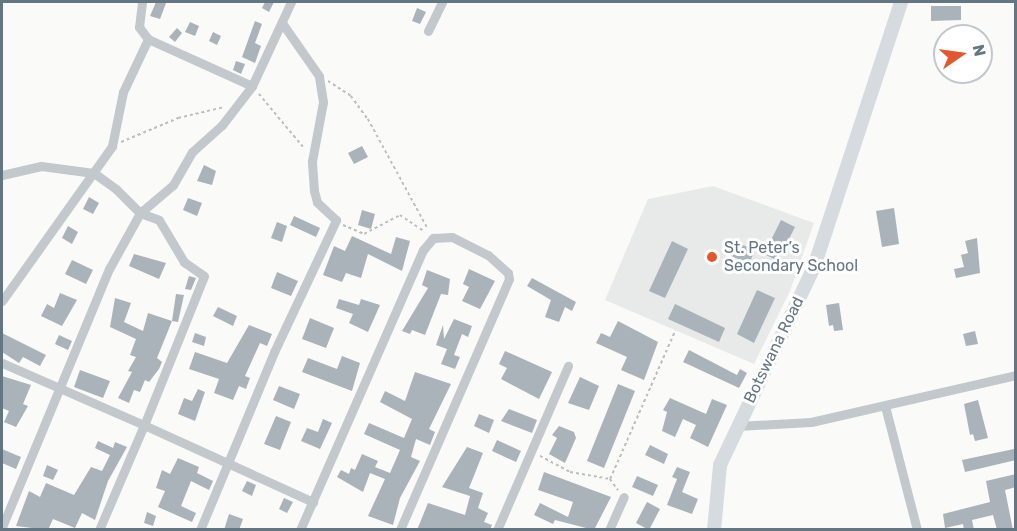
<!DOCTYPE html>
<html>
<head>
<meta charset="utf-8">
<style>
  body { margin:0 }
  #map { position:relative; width:1017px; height:531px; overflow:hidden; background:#fafaf8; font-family:Rubik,sans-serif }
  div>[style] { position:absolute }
  .built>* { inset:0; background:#e8e9e9 }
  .building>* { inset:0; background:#aab3b9 }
  .path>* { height:1.5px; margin-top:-0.75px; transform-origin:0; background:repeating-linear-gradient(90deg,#bbbfc2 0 3px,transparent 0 6px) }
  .street>* { height:9px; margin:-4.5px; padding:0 4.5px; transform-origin:4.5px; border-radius:4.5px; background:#c3c8cc }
  .secondary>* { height:14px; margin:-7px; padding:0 7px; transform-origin:7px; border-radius:7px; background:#d6dbdf }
  .dots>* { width:16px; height:16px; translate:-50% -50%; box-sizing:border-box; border:3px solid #fff; border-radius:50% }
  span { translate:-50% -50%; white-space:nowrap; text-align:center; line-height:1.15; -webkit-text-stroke:6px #fff; paint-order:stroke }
  .poi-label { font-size:16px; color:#657683 }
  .left { translate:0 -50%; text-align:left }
  .street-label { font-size:16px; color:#657683 }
  .frame { position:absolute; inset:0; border:3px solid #657683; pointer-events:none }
  .north { position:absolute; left:933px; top:24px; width:60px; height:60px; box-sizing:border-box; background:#fff; border:2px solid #c1c8cd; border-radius:50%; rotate:77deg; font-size:16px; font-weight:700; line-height:24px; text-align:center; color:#657683 }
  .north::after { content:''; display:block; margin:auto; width:21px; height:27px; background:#e4572e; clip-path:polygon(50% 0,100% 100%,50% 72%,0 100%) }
</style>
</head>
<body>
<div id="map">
  <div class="built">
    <div style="clip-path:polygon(713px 186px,814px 223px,790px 291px,754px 364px,605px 300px,648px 199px)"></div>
  </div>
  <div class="building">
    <div style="clip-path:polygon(156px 2px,166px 3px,160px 19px,150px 16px)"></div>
    <div style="clip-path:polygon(265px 2px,274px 2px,269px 12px,262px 8px)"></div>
    <div style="clip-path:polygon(931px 6px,961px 6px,961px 20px,931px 21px)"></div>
    <div style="clip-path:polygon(417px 8px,426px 12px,420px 24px,412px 21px)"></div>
    <div style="clip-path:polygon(255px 21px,262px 24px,255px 43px,261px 46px,255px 63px,242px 57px)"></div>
    <div style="clip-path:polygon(190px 22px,199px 26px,195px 36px,185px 32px)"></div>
    <div style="clip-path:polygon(177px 28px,182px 33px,175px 42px,169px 37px)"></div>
    <div style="clip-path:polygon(213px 32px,221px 36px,217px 45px,209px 41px)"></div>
    <div style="clip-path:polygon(236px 61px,245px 64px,241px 74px,233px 70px)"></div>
    <div style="clip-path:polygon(362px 146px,368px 157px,354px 164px,348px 153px)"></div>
    <div style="clip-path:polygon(204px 165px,216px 171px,212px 185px,197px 181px)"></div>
    <div style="clip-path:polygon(89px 197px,99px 203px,93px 214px,83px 209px)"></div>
    <div style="clip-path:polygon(188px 198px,202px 203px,197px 216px,183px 210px)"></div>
    <div style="clip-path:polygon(894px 208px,899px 244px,882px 247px,876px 211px)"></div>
    <div style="clip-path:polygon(362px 210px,375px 214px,371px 229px,358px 225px)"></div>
    <div style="clip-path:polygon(294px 216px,320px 228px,316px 237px,290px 225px)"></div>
    <div style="clip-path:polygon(781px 220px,795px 227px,778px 261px,764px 254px)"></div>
    <div style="clip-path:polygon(277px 222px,287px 226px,282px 242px,271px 238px)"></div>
    <div style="clip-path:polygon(68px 226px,78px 232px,72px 244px,62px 238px)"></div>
    <div style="clip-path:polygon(352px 236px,391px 254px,396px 237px,410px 241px,402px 271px,368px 254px,361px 278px,346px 273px,342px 282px,323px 275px,334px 246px,345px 251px)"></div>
    <div style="clip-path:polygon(977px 238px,980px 273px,956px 278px,954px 269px,964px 267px,961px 255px,968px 253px,965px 241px)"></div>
    <div style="clip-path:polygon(672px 241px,688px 249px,665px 298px,649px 291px)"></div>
    <div style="clip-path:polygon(733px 241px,755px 250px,749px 264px,727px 254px)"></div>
    <div style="clip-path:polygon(134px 254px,166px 263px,159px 279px,129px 266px)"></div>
    <div style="clip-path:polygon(72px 260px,93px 270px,86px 284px,65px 274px)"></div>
    <div style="clip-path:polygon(469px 269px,495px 281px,480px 309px,462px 301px,469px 287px,463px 284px)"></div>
    <div style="clip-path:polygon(427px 270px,450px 279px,448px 295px,441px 294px,425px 335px,412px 330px,410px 334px,402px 331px,428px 288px,422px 285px)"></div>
    <div style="clip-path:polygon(277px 272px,298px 281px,291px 296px,271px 288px)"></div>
    <div style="clip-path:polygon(189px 276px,196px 278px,191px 290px,185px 289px)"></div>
    <div style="clip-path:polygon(532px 278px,576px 302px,572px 311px,565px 307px,559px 322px,545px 317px,551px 300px,527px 286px)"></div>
    <div style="clip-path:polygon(757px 290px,775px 298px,754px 343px,737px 334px)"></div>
    <div style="clip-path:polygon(60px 293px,77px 300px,62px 326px,41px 316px,47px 304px,54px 308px)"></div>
    <div style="clip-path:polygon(176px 294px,184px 295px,178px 322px,172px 321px)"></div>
    <div style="clip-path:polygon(115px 298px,131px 303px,124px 322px,143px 331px,148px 313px,172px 321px,157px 358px,162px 362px,159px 369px,149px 382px,145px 380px,140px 392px,134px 390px,129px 403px,118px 398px,132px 372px,128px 371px,136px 357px,130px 355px,136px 339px,110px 327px)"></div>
    <div style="clip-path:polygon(339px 299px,359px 305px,361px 299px,380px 305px,368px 332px,349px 323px,353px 314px,336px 308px)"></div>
    <div style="clip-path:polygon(839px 303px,843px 330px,834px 331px,833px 325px,829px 326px,826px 305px)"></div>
    <div style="clip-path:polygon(675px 304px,725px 328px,719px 342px,668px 319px)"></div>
    <div style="clip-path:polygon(218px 307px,237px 316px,233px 326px,213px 316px)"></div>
    <div style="clip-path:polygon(310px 318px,334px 328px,326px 348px,302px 339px)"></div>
    <div style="clip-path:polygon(454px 319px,472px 326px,468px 337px,462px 334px,454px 355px,460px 357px,455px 369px,441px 364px,447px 349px,436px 345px,443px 325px,444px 339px)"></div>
    <div style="clip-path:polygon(618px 321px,658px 342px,644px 380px,621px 370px,627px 357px,596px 343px,601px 333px,610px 337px)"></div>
    <div style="clip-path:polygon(249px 325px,272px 334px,267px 346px,260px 343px,245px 376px,250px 378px,246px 389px,239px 386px,233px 400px,214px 393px,219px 379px,189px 369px,195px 352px,227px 363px)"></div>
    <div style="clip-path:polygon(975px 331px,978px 344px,966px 346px,963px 334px)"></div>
    <div style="clip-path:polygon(2px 333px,46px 355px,40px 366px,23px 357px,19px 363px,2px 352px)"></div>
    <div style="clip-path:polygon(195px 333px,206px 337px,204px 346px,192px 342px)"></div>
    <div style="clip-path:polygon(59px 335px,72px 341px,68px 350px,55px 344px)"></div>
    <div style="clip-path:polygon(689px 350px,737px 375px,740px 369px,747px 373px,739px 388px,683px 362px)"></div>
    <div style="clip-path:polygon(505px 351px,552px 372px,539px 399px,501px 379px,507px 368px,499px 364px)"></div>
    <div style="clip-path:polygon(342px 356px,360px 363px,352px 391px,302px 372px,308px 358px,337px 369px)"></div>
    <div style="clip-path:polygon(80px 370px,110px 381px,103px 398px,74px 387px)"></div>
    <div style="clip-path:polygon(415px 372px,451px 384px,429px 429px,435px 432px,430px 445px,416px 439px,411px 457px,420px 461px,400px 498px,393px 525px,368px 516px,385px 479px,370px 473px,363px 492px,337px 477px,341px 470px,349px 474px,351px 468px,355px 470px,362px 454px,378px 461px,375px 467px,390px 473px,400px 450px,364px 434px,369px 423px,404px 438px,412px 419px,380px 402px,385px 391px,405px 401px)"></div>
    <div style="clip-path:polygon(2px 376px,31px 385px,23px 404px,28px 406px,16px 427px,4px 422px,9px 411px,2px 408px)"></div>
    <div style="clip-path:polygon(580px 377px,599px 386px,589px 410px,568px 403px)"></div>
    <div style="clip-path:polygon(618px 384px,635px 391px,604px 468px,587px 461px)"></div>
    <div style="clip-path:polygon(279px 386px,300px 394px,294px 409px,273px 400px)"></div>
    <div style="clip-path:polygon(198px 389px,205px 392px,195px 421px,178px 414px,184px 398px,192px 401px)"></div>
    <div style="clip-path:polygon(670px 398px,706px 414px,712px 399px,727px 405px,708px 447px,690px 438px,696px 425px,683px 419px,675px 437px,662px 431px,667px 412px,663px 410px)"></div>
    <div style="clip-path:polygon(978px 400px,988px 438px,975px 441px,973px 434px,970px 435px,964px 404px)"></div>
    <div style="clip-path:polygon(509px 409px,537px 420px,532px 433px,501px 421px)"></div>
    <div style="clip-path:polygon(479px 414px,494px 420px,489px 433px,474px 426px)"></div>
    <div style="clip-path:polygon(276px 416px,291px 422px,280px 450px,264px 444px)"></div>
    <div style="clip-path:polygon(323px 419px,332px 423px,320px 449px,301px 441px,307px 428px,318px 432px)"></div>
    <div style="clip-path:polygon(559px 426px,574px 432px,576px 438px,565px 463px,549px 454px,557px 438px,552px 435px)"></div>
    <div style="clip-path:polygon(497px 440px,521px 451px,516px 462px,492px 451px)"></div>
    <div style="clip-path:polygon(98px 441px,113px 448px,115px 442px,127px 447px,108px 481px,95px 520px,82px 513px,75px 528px,53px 519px,48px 530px,16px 526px,29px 491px,40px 497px,46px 483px,74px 495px,91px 467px,102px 471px,110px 455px,95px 448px)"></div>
    <div style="clip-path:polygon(650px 445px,668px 454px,664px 464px,645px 455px)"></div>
    <div style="clip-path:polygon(467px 447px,483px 453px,469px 488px,483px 493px,478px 508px,488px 513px,484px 522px,492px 525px,490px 530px,417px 530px,428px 503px,465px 515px,470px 496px,442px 487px)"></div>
    <div style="clip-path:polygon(2px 449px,21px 457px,16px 469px,2px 463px)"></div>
    <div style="clip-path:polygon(1014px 449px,1016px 460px,965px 472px,962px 460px)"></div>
    <div style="clip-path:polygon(178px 458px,199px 467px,197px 473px,213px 481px,209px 490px,191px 481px,181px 506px,196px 513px,192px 522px,158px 507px,165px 491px,156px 488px,162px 470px,170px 474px)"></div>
    <div style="clip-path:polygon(47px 465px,58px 470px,53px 480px,43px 476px)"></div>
    <div style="clip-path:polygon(677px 467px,690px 472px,682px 492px,698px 499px,692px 514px,667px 505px,677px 479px,672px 477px)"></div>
    <div style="clip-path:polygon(544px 472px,611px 497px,594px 530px,555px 520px,553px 524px,534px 515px,540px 503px,568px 517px,573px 502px,538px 490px)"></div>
    <div style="clip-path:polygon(1016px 474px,1016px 487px,1005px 490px,1013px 530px,997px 530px,993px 515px,972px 520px,974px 530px,964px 530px,963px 524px,945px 528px,943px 514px,990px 502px,986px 481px)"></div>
    <div style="clip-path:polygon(637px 476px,658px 485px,653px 496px,632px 487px)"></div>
    <div style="clip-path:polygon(247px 481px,256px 485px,252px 496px,242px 491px)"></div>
    <div style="clip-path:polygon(284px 498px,293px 502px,287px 513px,279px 509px)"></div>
    <div style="clip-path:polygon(647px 502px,660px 509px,649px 530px,636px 523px)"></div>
    <div style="clip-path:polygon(147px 512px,156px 516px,153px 526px,144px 523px)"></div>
    <div style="clip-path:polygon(229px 514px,243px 519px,239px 530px,224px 530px)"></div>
  </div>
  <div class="path">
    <div style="left:328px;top:81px;width:27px;rotate:33deg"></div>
    <div style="left:351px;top:96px;width:29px;rotate:54deg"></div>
    <div style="left:368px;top:119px;width:125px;rotate:61.4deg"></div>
    <div style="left:259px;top:94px;width:70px;rotate:50.2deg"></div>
    <div style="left:121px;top:142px;width:62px;rotate:-22.8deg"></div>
    <div style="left:178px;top:118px;width:47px;rotate:-13.4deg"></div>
    <div style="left:343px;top:225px;width:23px;rotate:23deg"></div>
    <div style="left:364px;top:234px;width:41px;rotate:-27.8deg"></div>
    <div style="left:400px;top:215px;width:30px;rotate:34deg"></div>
    <div style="left:540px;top:456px;width:34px;rotate:28deg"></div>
    <div style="left:570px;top:472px;width:41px;rotate:9.9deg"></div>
    <div style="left:610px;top:479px;width:14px;rotate:54deg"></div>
    <div style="left:610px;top:479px;width:162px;rotate:-66.3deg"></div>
  </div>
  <div class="street">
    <div style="left:428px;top:31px;width:32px;rotate:-64deg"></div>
    <div style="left:148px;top:39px;width:114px;rotate:24.3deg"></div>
    <div style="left:2px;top:175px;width:40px;rotate:-13deg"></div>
    <div style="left:41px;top:166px;width:53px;rotate:7.5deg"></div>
    <div style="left:94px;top:173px;width:27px;rotate:36deg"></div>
    <div style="left:116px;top:189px;width:34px;rotate:45deg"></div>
    <div style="left:140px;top:213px;width:20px;rotate:20deg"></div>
    <div style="left:159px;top:220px;width:49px;rotate:59.2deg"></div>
    <div style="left:184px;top:262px;width:24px;rotate:35deg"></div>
    <div style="left:204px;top:276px;width:161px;rotate:111.9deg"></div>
    <div style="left:144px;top:425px;width:155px;rotate:-156.4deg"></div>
    <div style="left:2px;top:301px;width:190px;rotate:-54.6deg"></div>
    <div style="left:112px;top:146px;width:55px;rotate:-78.5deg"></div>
    <div style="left:123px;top:92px;width:59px;rotate:-64.7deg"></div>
    <div style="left:148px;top:39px;width:15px;rotate:-127deg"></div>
    <div style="left:139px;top:27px;width:25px;rotate:-83deg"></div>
    <div style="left:885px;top:406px;width:128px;rotate:75.5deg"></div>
    <div style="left:737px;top:426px;width:74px;rotate:-3.1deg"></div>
    <div style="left:811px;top:422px;width:210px;rotate:-12.9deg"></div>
    <div style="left:2px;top:527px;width:279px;rotate:-67.5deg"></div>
    <div style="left:109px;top:269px;width:64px;rotate:-61deg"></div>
    <div style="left:140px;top:213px;width:43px;rotate:-40.3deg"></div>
    <div style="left:173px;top:185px;width:38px;rotate:-60deg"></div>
    <div style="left:192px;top:152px;width:40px;rotate:-42deg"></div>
    <div style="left:222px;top:125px;width:49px;rotate:-52.4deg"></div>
    <div style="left:252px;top:86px;width:93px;rotate:-65.1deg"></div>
    <div style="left:99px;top:530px;width:114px;rotate:-66.8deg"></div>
    <div style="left:144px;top:425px;width:186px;rotate:24.5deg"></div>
    <div style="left:200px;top:530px;width:193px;rotate:-67.4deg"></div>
    <div style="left:274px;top:352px;width:146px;rotate:-64.8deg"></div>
    <div style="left:336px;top:220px;width:26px;rotate:-137deg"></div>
    <div style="left:317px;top:202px;width:11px;rotate:-105deg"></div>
    <div style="left:314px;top:191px;width:30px;rotate:-94deg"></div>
    <div style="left:312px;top:161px;width:60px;rotate:-79.4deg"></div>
    <div style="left:323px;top:102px;width:26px;rotate:-99deg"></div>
    <div style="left:319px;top:76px;width:65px;rotate:-124.9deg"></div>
    <div style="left:300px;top:530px;width:306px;rotate:-66.3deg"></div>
    <div style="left:423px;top:250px;width:16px;rotate:-50deg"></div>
    <div style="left:433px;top:238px;width:19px;rotate:-3deg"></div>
    <div style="left:452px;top:237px;width:40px;rotate:26.6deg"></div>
    <div style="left:488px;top:255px;width:27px;rotate:42deg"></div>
    <div style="left:508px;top:273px;width:6px;rotate:81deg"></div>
    <div style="left:509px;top:279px;width:274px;rotate:113.5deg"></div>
    <div style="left:497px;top:530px;width:179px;rotate:-66.6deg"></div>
    <div style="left:609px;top:530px;width:36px;rotate:-66deg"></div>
  </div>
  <div class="secondary">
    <div style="left:714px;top:530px;width:65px;rotate:-84.7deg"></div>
    <div style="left:720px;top:465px;width:219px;rotate:-64.6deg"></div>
    <div style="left:814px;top:267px;width:279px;rotate:-71.8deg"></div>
  </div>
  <div class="dots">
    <div style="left:712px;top:257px;background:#e4572e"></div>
  </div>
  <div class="poi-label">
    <span class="left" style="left:724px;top:257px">St. Peter’s<br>Secondary School</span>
  </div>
  <div class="street-label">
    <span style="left:774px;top:350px;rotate:-64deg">Botswana Road</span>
  </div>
  <div class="frame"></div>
  <div class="north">N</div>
</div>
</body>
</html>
